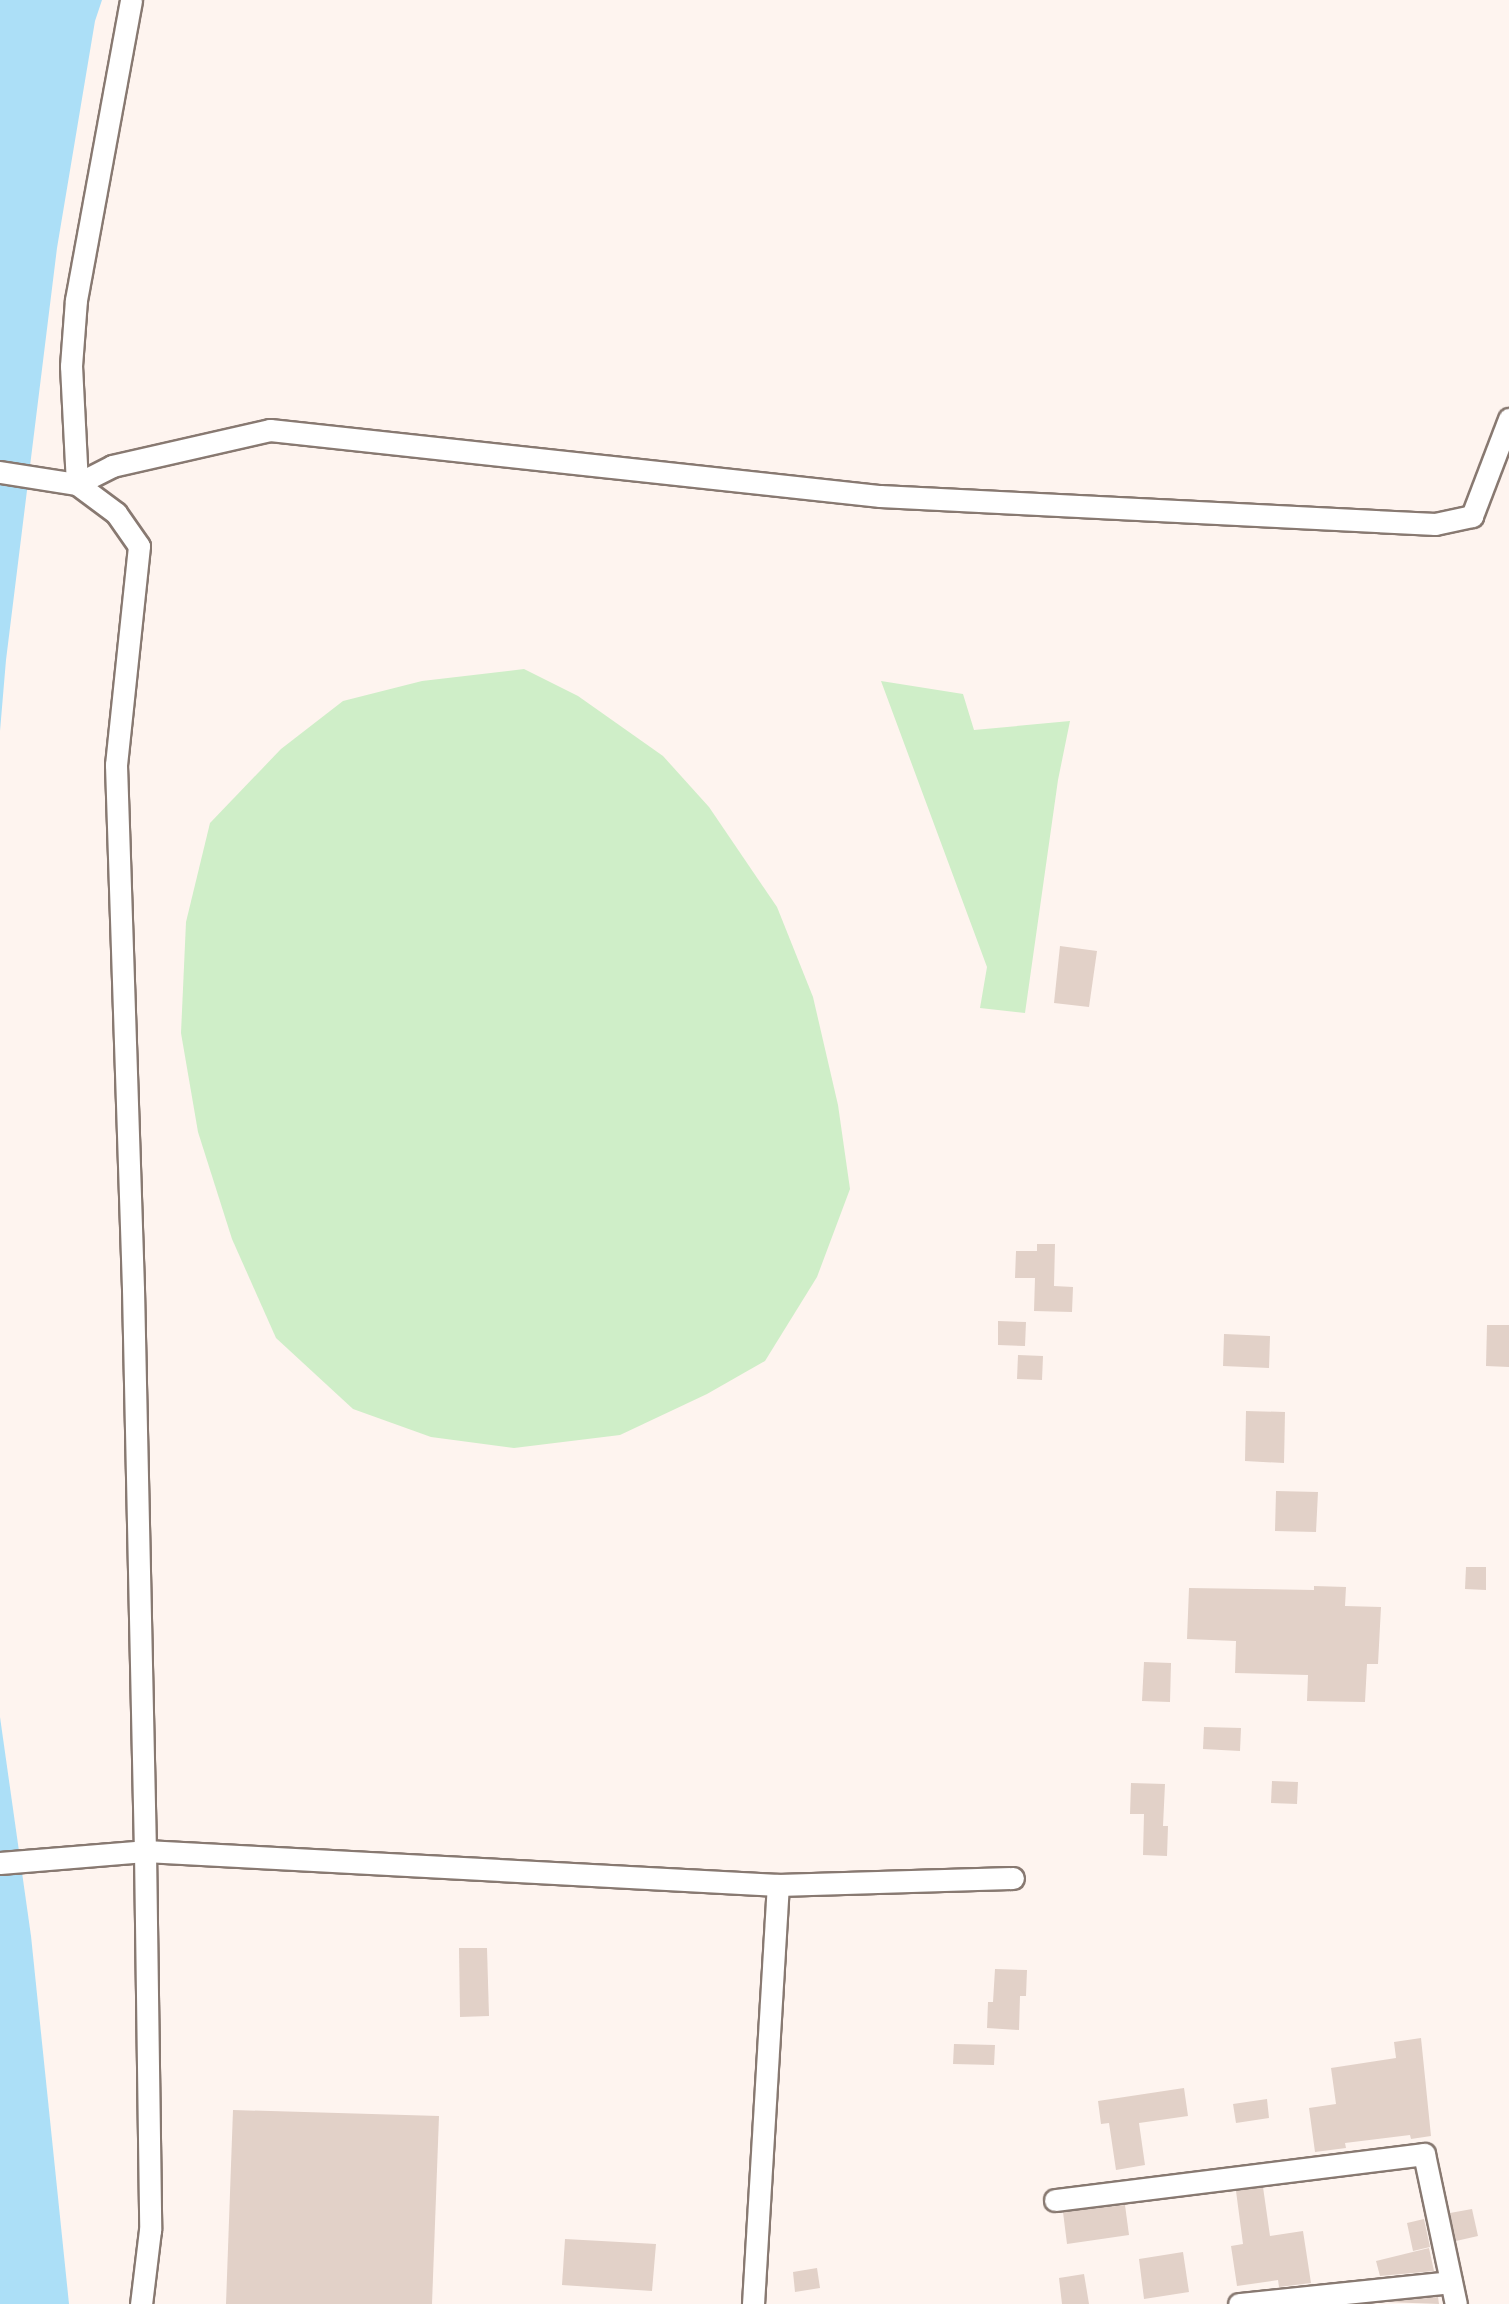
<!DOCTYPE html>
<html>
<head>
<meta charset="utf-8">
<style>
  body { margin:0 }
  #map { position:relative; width:1509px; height:2304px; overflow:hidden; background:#fef4ef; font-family:Lato,sans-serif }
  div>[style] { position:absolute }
  .green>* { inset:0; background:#cfeec8 }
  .water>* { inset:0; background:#acdff7 }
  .building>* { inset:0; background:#e2d1c8 }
  .roads { filter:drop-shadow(2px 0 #887971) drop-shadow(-2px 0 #887971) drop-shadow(0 2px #887971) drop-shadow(0 -2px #887971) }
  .minor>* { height:21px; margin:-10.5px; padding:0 10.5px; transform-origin:10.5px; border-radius:10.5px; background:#fff }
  span { translate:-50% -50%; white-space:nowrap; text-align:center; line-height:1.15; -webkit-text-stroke:5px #fff; paint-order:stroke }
</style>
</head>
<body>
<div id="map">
  <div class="green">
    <div style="clip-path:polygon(524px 669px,578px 696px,663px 756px,709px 807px,777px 907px,813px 997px,838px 1105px,850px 1189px,817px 1277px,765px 1361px,707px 1394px,620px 1435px,514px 1448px,431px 1437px,353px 1409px,276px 1338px,232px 1239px,198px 1132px,181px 1033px,186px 922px,210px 823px,281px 749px,343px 701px,422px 681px)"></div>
    <div style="clip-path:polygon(881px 681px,963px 694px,974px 730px,1070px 721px,1058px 780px,1025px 1013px,980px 1008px,987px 967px)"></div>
  </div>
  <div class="water">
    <div style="clip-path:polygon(0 0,102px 0,95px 21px,57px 248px,6px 660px,0 731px)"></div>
    <div style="clip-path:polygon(0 1717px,31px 1936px,69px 2304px,0 2304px)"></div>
  </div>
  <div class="building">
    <div style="clip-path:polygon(1060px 946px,1097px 951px,1089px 1007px,1054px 1003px)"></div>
    <div style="clip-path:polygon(1037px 1244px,1055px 1244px,1054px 1286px,1073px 1287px,1072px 1312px,1034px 1311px,1035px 1278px,1015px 1278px,1016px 1251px,1037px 1251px)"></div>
    <div style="clip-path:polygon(998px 1321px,1026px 1322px,1025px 1346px,998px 1345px)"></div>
    <div style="clip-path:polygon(1487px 1325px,1509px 1325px,1509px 1367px,1486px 1366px)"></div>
    <div style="clip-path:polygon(1224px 1334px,1270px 1336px,1269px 1368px,1223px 1366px)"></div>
    <div style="clip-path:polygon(1018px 1355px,1043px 1356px,1042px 1380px,1017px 1379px)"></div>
    <div style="clip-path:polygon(1246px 1411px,1285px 1412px,1284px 1463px,1245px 1461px)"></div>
    <div style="clip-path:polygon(1276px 1491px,1318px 1492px,1316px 1532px,1275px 1531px)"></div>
    <div style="clip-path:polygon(1466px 1567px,1486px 1567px,1486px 1590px,1465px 1589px)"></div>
    <div style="clip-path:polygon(1314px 1586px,1346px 1587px,1345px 1606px,1381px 1607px,1378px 1664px,1367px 1664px,1365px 1702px,1307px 1701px,1308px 1675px,1235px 1673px,1236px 1641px,1187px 1639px,1189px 1588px,1314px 1590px)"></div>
    <div style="clip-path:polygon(1144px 1662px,1171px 1663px,1170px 1702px,1142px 1701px)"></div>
    <div style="clip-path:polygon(1204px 1727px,1241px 1728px,1240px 1751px,1203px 1749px)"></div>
    <div style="clip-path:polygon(1272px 1781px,1298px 1782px,1297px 1804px,1271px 1803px)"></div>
    <div style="clip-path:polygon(1131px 1783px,1165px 1784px,1163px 1826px,1168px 1826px,1167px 1856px,1143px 1855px,1144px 1814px,1130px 1814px)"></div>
    <div style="clip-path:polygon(459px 1948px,487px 1948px,489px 2016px,460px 2017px)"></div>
    <div style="clip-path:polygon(995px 1969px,1027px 1970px,1026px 1996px,1020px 1996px,1019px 2030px,987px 2028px,988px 2002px,993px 2002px)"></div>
    <div style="clip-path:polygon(1421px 2038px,1431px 2136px,1411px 2139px,1410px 2135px,1345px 2143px,1346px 2148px,1315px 2152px,1309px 2108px,1336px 2104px,1331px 2068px,1396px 2058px,1394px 2042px)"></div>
    <div style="clip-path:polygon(954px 2044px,995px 2045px,994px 2065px,953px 2064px)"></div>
    <div style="clip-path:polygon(1184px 2088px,1188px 2116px,1139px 2123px,1145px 2165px,1116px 2170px,1109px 2123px,1101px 2124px,1098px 2101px)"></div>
    <div style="clip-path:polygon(1267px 2099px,1269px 2118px,1236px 2123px,1233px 2104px)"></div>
    <div style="clip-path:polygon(233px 2110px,439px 2116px,432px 2304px,226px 2304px)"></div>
    <div style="clip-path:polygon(1263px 2187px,1270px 2236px,1303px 2231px,1311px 2283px,1279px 2287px,1278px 2280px,1237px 2286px,1231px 2246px,1243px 2244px,1236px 2191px)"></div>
    <div style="clip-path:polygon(1125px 2205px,1129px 2235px,1067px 2244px,1063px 2212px)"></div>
    <div style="clip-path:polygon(1472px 2209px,1478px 2236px,1456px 2241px,1450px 2213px)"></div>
    <div style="clip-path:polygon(1424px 2219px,1430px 2247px,1413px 2251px,1407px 2223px)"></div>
    <div style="clip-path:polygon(565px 2239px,656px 2244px,652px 2291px,562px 2285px)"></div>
    <div style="clip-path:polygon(1429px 2248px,1434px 2271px,1380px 2276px,1376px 2261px)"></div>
    <div style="clip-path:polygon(1183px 2252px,1189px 2292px,1144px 2299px,1139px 2259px)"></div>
    <div style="clip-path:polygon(817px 2268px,820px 2288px,795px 2292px,793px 2272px)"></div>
    <div style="clip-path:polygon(1084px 2274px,1089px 2304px,1062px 2304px,1059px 2278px)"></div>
    <div style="clip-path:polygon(1438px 2297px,1439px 2304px,1386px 2302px)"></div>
  </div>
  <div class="roads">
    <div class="minor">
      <div style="left:0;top:472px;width:78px;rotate:8.9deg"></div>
      <div style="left:77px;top:484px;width:49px;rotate:36.6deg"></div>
      <div style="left:116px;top:513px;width:40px;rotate:55.1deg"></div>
      <div style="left:139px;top:546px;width:220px;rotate:96deg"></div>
      <div style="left:116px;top:765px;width:524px;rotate:88.14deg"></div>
      <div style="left:133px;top:1289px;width:562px;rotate:88.78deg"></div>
      <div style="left:145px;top:1851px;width:379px;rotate:89.2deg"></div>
      <div style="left:150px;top:2230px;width:75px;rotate:96.9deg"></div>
      <div style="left:77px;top:484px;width:39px;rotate:-27deg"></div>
      <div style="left:112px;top:466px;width:162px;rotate:-12.8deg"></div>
      <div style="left:270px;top:430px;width:614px;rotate:6.18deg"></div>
      <div style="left:880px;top:496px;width:556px;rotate:2.89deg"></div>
      <div style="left:1435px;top:524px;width:38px;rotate:-12deg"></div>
      <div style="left:1472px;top:516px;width:104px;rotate:-69.1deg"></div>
      <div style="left:77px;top:484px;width:118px;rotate:-92.9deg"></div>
      <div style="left:71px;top:366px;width:66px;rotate:-85.7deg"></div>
      <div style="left:76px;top:300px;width:305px;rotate:-79.6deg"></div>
      <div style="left:0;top:1863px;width:145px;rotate:-4.7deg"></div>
      <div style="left:145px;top:1851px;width:634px;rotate:3.07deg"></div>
      <div style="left:778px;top:1885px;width:235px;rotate:-1.7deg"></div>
      <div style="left:1055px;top:2200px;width:372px;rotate:-7.1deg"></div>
      <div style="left:1424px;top:2154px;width:153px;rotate:78deg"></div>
      <div style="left:753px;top:2304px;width:420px;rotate:-86.6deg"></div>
      <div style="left:1239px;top:2304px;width:213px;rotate:-5.9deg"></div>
    </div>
  </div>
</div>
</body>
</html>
